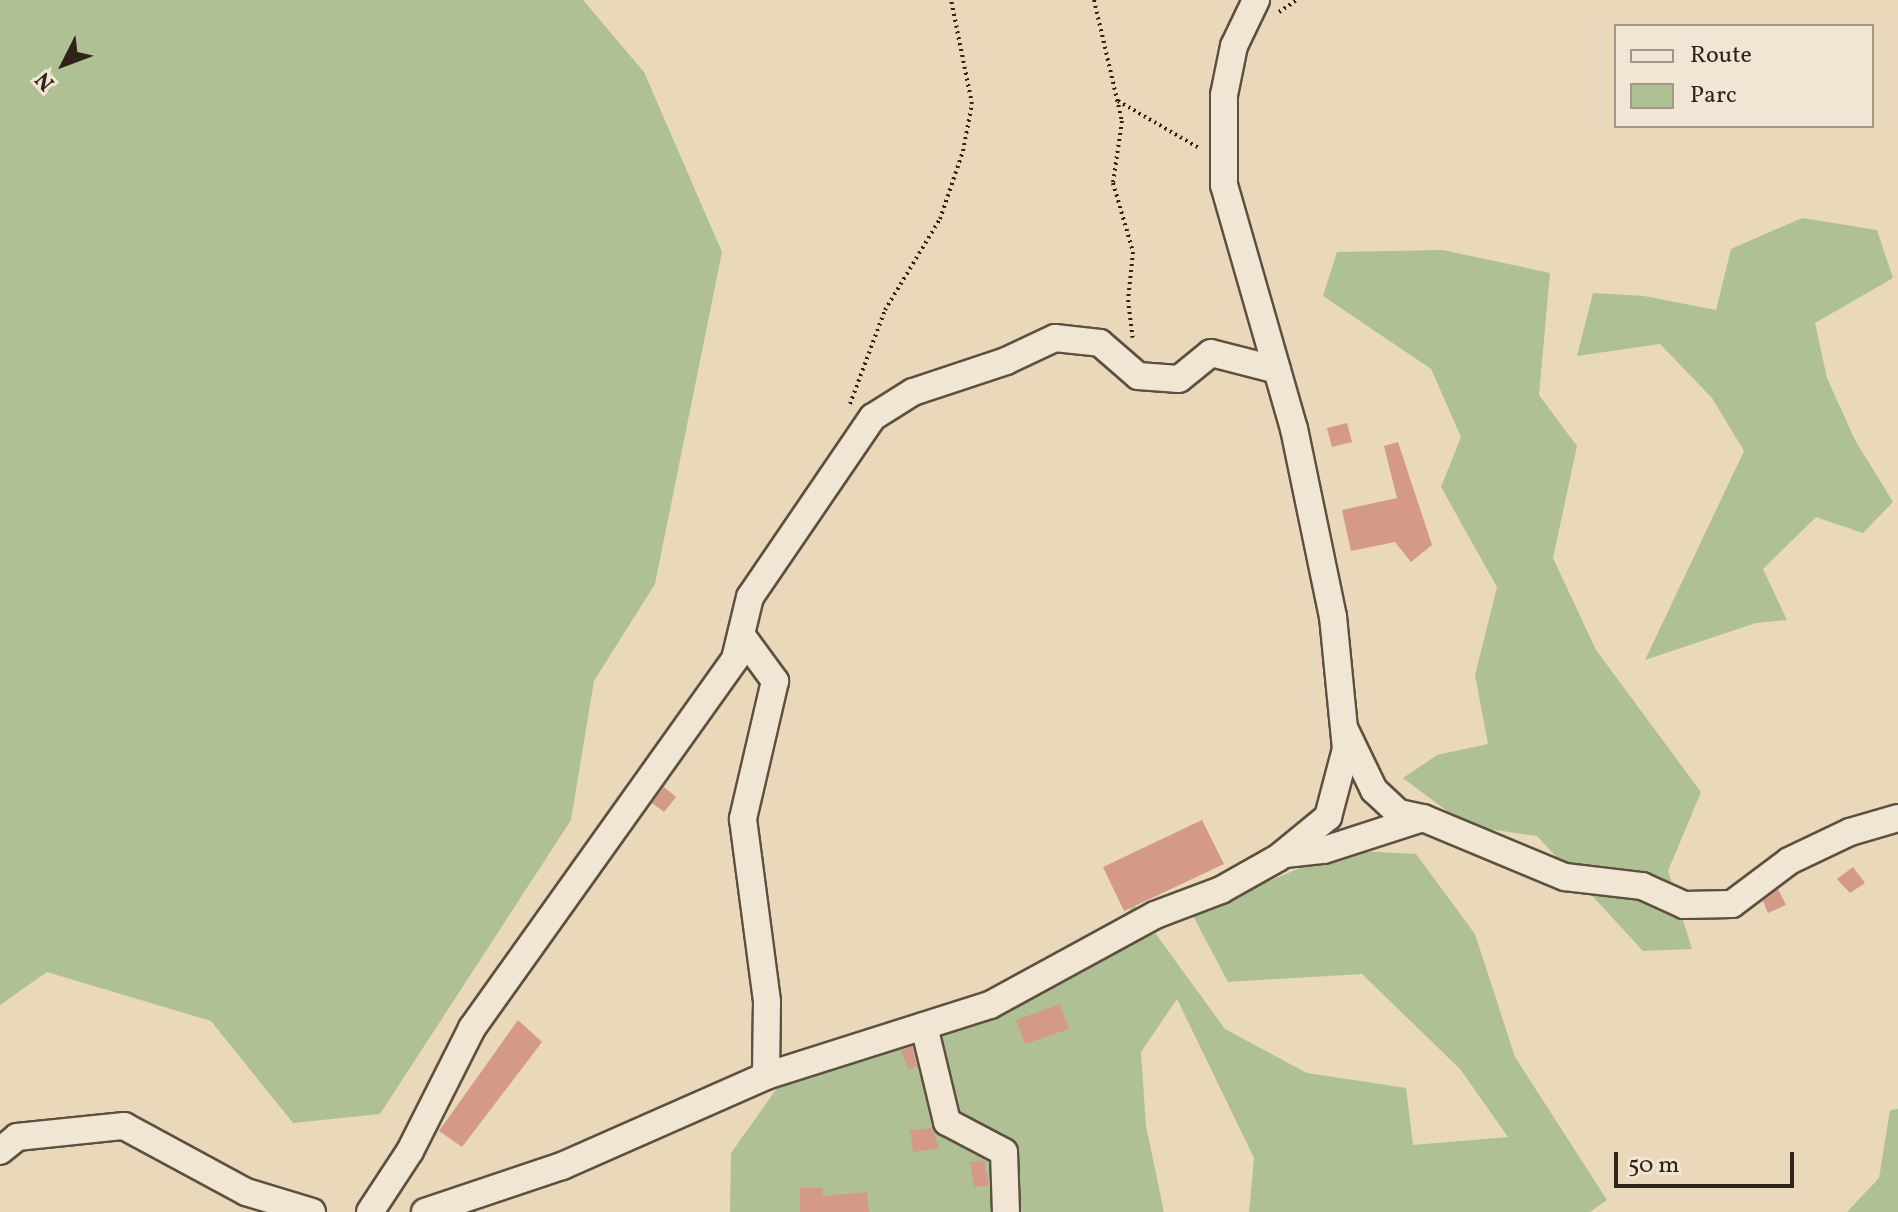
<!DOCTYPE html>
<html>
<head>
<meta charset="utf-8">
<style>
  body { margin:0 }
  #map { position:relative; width:1898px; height:1212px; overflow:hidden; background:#ead8bb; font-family:Vollkorn,serif }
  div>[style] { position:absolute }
  .green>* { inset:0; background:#b0c095 }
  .building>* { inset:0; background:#d49a87 }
  .path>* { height:4px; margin-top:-2px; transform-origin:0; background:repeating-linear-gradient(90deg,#302318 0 2px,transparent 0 6px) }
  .roads { filter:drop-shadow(2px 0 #5e5041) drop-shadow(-2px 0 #5e5041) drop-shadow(0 2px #5e5041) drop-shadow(0 -2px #5e5041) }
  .street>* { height:26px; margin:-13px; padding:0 13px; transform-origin:13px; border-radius:13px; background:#f1e6d3 }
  span { translate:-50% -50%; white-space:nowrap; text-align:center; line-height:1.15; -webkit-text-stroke:7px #f1e6d3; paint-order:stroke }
  .legend { position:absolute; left:1614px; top:24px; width:260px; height:104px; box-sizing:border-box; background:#f1e6d3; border:2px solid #a49888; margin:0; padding:10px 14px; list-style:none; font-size:24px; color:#302318 }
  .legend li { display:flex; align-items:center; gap:16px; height:40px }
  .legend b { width:40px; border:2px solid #a49888 }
  .north { position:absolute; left:24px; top:24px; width:80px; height:80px; -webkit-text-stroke:6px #f1e6d3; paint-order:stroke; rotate:228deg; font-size:22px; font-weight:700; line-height:32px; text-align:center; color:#302318 }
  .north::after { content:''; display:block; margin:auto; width:28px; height:36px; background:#302318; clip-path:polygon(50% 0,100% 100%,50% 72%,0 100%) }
  .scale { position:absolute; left:1614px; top:1152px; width:180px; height:36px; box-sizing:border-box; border:4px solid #302318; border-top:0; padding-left:10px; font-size:24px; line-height:28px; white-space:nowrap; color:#302318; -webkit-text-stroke:6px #f1e6d3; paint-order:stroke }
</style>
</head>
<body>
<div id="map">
  <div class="green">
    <div style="clip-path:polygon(0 0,583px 0,644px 72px,722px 252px,655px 584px,594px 681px,571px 820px,380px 1114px,293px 1123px,211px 1021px,47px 972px,0 1005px)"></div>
    <div style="clip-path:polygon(1802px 218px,1877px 230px,1893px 278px,1815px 323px,1827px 378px,1855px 440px,1893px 502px,1863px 533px,1816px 517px,1763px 569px,1787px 620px,1756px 623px,1645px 660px,1744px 451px,1712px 398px,1660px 344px,1577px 356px,1593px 293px,1644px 296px,1716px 310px,1731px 249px)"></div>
    <div style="clip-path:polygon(1443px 250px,1550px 273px,1539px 395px,1577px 446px,1553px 558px,1596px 650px,1701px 792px,1668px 871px,1692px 949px,1643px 951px,1537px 836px,1467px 826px,1403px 778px,1437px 755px,1488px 744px,1475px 675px,1497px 587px,1441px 487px,1461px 437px,1431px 369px,1323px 296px,1337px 252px)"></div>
    <div style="clip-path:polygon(1342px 850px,1416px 854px,1475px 934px,1515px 1057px,1607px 1200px,1590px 1212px,1249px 1212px,1254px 1158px,1177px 999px,1141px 1052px,1146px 1126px,1164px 1212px,730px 1212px,731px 1153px,780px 1084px,983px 1014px,1082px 971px,1134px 904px,1225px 1029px,1307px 1073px,1406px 1088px,1413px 1145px,1508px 1137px,1460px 1069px,1362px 974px,1228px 982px,1192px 914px)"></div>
    <div style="clip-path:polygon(1898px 1109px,1898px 1212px,1847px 1212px,1879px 1178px,1890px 1110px)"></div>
  </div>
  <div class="building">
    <div style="clip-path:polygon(1347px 423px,1352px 442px,1332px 447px,1327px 428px)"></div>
    <div style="clip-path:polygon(1398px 442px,1432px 545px,1411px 562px,1395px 542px,1351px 551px,1342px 510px,1397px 498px,1384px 446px)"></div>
    <div style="clip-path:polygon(664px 787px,676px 797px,664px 812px,652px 803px)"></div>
    <div style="clip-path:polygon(1202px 820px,1224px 864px,1124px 911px,1103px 867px)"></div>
    <div style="clip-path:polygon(1853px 867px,1865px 883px,1850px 893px,1837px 879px)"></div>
    <div style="clip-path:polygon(1778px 889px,1786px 905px,1768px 913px,1763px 901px)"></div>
    <div style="clip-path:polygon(1060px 1004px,1069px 1029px,1025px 1044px,1016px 1020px)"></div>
    <div style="clip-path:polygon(518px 1020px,542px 1042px,462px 1147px,439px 1131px)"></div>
    <div style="clip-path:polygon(912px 1046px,917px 1066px,909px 1070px,901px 1051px)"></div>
    <div style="clip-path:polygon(932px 1128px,939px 1148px,913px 1152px,910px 1130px)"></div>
    <div style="clip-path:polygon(984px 1160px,989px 1185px,974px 1187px,970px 1162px)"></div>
    <div style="clip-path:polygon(800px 1188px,823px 1188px,823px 1196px,867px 1192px,869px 1212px,800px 1212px)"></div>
  </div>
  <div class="path">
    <div style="left:1094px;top:0;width:124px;rotate:77deg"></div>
    <div style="left:1122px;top:121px;width:63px;rotate:98.3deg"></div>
    <div style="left:1113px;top:183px;width:72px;rotate:73.8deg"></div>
    <div style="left:1133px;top:252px;width:48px;rotate:95.9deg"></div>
    <div style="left:1128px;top:300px;width:38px;rotate:83deg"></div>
    <div style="left:1279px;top:12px;width:22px;rotate:-34deg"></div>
    <div style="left:1118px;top:101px;width:94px;rotate:30.1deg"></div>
    <div style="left:850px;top:404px;width:100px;rotate:-69.6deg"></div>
    <div style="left:885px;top:310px;width:106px;rotate:-58.9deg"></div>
    <div style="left:940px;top:219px;width:72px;rotate:-71.3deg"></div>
    <div style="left:963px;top:151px;width:48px;rotate:-79.2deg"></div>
    <div style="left:972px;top:104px;width:106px;rotate:-101.4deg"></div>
  </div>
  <div class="roads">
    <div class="street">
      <div style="left:742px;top:636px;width:56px;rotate:53.7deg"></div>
      <div style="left:775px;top:681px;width:142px;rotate:103.1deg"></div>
      <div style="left:743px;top:819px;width:184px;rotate:82.5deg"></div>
      <div style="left:767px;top:1001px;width:75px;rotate:90.8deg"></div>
      <div style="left:1345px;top:730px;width:67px;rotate:64.2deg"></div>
      <div style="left:1374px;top:790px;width:34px;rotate:43deg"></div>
      <div style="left:1399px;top:813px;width:25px;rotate:12deg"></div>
      <div style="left:1423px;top:818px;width:154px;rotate:22.6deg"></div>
      <div style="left:1565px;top:877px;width:78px;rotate:6.7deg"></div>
      <div style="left:1642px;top:886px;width:46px;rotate:24.3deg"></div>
      <div style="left:1684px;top:905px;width:48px;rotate:-1.2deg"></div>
      <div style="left:1732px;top:904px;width:71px;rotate:-37deg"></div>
      <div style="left:1789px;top:861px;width:68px;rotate:-25.4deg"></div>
      <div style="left:1850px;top:832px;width:50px;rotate:-16.3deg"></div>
      <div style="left:1285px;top:854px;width:39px;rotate:-6deg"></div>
      <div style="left:1324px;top:850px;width:101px;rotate:-17.9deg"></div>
      <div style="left:924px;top:1026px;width:99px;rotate:76.5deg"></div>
      <div style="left:947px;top:1122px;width:64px;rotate:27.8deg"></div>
      <div style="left:1004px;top:1152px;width:60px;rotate:88.1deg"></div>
      <div style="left:0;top:1151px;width:22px;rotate:-39deg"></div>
      <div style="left:17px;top:1137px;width:108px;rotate:-5.9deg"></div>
      <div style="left:124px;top:1126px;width:139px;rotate:28.4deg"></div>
      <div style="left:246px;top:1192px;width:69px;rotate:16.9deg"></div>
      <div style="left:370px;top:1212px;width:73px;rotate:-56.7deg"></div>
      <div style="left:410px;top:1151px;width:138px;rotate:-63.2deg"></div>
      <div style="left:472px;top:1028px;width:453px;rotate:-54.5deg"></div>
      <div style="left:735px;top:659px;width:64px;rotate:-76.4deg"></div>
      <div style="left:750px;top:597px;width:218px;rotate:-55.7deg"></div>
      <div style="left:873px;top:417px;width:47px;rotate:-32deg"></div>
      <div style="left:913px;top:392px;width:98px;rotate:-18.4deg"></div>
      <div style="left:1006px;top:361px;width:54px;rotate:-25.1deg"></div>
      <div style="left:1055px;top:338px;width:45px;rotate:6.3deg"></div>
      <div style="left:1100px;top:343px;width:50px;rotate:41deg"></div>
      <div style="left:1138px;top:376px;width:41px;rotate:4.2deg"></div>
      <div style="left:1179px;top:379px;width:41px;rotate:-39.1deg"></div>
      <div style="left:1211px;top:353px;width:68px;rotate:14.4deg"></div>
      <div style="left:425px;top:1212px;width:145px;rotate:-18.6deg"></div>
      <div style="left:562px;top:1166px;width:223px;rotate:-23.8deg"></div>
      <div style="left:766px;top:1076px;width:235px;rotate:-17.6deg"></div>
      <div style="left:990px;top:1005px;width:188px;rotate:-28.6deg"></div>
      <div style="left:1155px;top:915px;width:71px;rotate:-20.7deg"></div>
      <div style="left:1221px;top:890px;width:65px;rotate:-29.3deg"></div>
      <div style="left:1278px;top:858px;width:65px;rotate:-39.4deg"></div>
      <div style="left:1328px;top:817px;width:70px;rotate:-75.2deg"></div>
      <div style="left:1346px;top:749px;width:133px;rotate:-95.6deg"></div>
      <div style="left:1333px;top:617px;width:192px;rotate:-101.7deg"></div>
      <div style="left:1294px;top:429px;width:254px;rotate:-106deg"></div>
      <div style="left:1224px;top:185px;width:90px;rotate:-90deg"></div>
      <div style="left:1224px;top:95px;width:50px;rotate:-78.5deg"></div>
      <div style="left:1234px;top:46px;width:51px;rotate:-64.4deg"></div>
    </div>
  </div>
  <ul class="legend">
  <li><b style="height:10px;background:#f1e6d3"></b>Route</li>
  <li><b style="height:22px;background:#b0c095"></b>Parc</li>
  </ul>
  <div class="north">N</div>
  <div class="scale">50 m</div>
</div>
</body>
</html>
